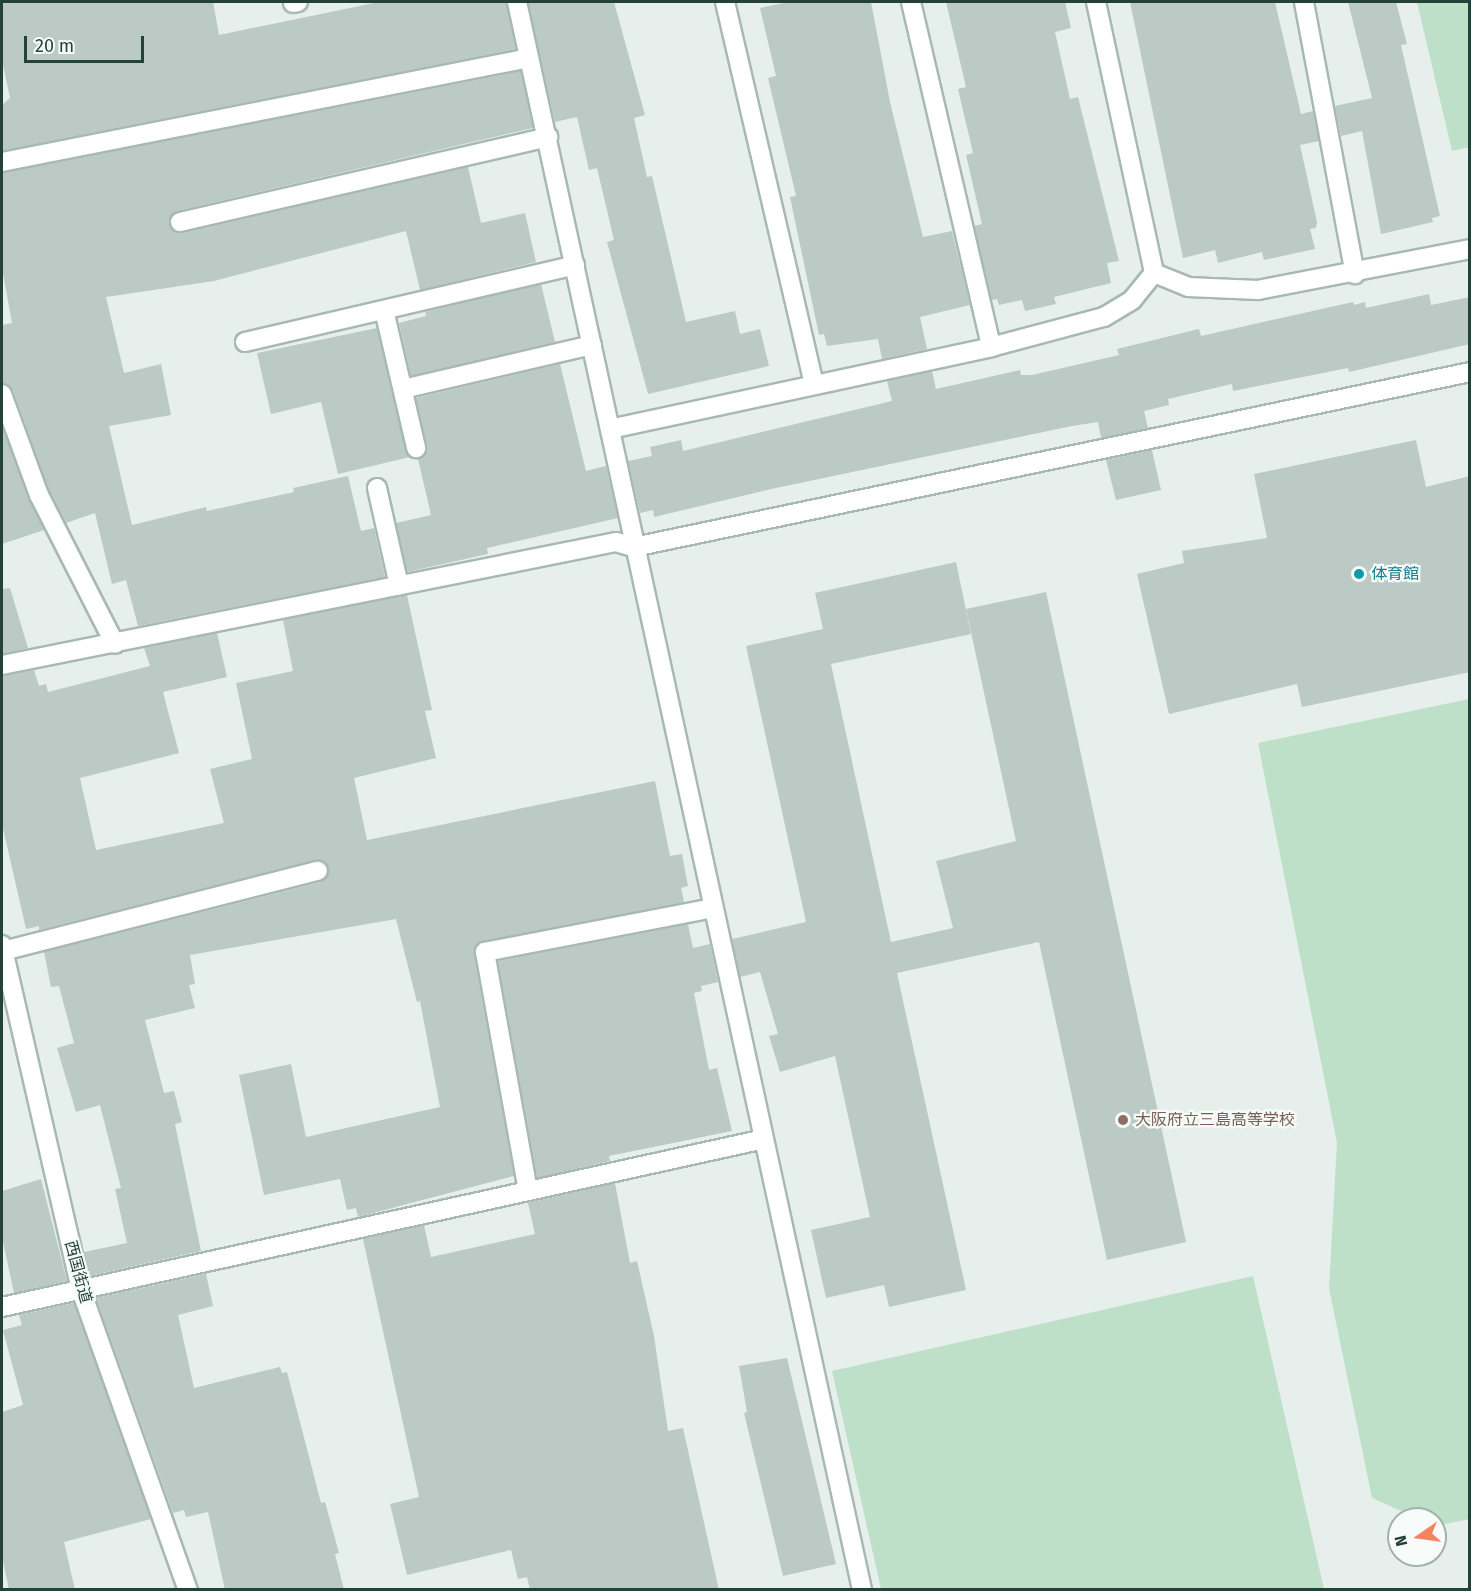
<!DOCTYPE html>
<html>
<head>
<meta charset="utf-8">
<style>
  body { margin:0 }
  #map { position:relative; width:1471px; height:1591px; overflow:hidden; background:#e6efeb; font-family:"Fira Sans","Noto Sans JP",sans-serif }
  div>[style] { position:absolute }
  .green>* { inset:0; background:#bfe0c8 }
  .building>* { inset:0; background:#bbcac4 }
  .roads { filter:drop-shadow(2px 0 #a8b8b2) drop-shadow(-2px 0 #a8b8b2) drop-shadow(0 2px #a8b8b2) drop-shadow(0 -2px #a8b8b2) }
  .minor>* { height:18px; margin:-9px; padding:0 9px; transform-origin:9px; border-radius:9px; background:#fff }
  .dots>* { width:16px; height:16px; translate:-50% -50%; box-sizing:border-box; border:3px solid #f7fbf9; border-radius:50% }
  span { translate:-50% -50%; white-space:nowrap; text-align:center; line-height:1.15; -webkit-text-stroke:4.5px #f7fbf9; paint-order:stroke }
  .culture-label { font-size:16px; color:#0d838f }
  .left { translate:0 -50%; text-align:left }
  .education-label { font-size:16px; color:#785e54 }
  .street-label { font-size:16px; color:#24423a }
  .frame { position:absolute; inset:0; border:3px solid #24423a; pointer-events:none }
  .north { position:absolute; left:1387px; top:1507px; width:60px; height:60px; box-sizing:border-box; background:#f7fbf9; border:2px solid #a3b1ad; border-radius:50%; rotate:257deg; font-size:16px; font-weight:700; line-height:24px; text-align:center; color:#24423a }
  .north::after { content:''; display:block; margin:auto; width:21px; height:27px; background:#f4845f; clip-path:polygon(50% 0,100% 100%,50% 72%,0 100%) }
  .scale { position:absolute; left:24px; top:36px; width:120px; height:27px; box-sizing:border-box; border:3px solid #24423a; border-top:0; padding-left:8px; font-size:18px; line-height:21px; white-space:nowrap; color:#24423a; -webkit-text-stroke:4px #f7fbf9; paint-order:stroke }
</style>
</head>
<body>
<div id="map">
  <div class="green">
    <div style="clip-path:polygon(1417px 2px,1469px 2px,1469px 147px,1452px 151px)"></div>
    <div style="clip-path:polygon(1469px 699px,1470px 1519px,1435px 1526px,1435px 1519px,1419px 1519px,1372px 1498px,1329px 1288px,1337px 1143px,1258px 743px)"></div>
    <div style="clip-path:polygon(1253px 1276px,1324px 1589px,881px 1589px,832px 1371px)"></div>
  </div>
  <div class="building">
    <div style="clip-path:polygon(2px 2px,213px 2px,219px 35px,379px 2px,506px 2px,516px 49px,2px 151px,2px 105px,10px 98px,2px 60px)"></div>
    <div style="clip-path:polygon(528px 2px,614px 2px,645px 115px,634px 118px,647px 177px,652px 176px,686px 322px,735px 311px,740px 334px,760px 329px,769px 366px,648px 394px,607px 242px,614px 240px,597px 168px,589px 170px,577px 117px,555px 122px)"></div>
    <div style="clip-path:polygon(789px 2px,871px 2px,890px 102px,923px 237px,952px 231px,970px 305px,920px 317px,927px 349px,882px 359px,878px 339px,827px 346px,824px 334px,819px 335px,790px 197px,796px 196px,768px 78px,776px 76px,760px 8px)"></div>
    <div style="clip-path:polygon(946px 2px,1065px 2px,1071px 28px,1055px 32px,1070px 99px,1078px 97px,1119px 261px,1107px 263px,1111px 283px,1054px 297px,1056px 304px,1025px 311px,1022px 300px,999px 305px,997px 299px,992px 300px,974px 226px,982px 224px,966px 155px,973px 153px,958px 89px,966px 87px)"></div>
    <div style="clip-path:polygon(1130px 2px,1275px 2px,1301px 114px,1313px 111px,1319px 141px,1300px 145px,1317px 222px,1316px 228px,1310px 229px,1315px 249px,1264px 260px,1262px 252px,1218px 263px,1215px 250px,1183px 258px)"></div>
    <div style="clip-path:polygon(1348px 2px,1396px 2px,1407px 44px,1401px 45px,1440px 216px,1432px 218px,1433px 222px,1381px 234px,1362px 131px,1341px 136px,1335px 106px,1372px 98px)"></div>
    <div style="clip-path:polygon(521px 71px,533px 128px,177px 211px,169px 224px,172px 230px,183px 233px,468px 167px,481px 223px,525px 213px,536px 262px,420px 290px,406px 231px,214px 281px,106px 297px,124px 373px,161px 364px,171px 415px,109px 426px,132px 525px,206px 507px,207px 511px,294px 492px,293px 488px,348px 476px,361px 531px,374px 528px,385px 577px,138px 626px,126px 580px,112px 584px,95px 513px,66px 523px,49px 490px,13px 390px,2px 383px,2px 325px,12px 323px,2px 268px,2px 173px)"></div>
    <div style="clip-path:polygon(541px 284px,555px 342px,411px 376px,399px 323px,426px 316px,425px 312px)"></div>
    <div style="clip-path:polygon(1429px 294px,1431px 305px,1470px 297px,1470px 344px,1349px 372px,1348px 368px,1233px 391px,1232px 384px,1168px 399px,1169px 405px,1144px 411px,1148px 428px,1101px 438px,1098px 422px,1072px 426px,776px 488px,654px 517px,653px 510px,640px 513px,628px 461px,652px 456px,650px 447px,681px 440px,683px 451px,892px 401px,887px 381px,932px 371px,936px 389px,1020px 370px,1021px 375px,1032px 375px,1119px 355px,1117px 349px,1199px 329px,1201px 336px,1353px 302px,1354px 305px,1365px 302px,1366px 308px)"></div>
    <div style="clip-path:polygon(377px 328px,410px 457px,338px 474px,321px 402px,271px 414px,257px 353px)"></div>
    <div style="clip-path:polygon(560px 364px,586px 471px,606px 466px,618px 518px,487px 548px,488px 554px,407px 572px,396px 523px,431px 515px,418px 459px,424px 456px,427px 446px,416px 398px)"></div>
    <div style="clip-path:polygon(2px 425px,44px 530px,2px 544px)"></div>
    <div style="clip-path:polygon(1416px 440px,1426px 487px,1470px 476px,1470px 672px,1302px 707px,1297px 684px,1169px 714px,1137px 574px,1184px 563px,1182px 551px,1267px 538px,1254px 474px)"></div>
    <div style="clip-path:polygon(1152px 450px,1161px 490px,1116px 500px,1106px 460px)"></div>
    <div style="clip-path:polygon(956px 562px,971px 634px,831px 664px,891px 942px,953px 928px,936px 861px,1016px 841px,966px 609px,1046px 592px,1186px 1242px,1107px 1260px,1039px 942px,897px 973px,966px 1290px,889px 1307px,884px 1285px,826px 1298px,811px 1230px,870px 1217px,835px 1056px,780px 1072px,769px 1036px,778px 1034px,760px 972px,740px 977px,732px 939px,806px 922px,746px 646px,823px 629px,815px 593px)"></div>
    <div style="clip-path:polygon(10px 588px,28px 648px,2px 654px,2px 589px)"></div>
    <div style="clip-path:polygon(407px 595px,432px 710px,425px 711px,436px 758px,354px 778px,367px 840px,655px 781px,670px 856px,682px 854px,688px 886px,681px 888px,684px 902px,477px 944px,474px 954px,514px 1176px,358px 1217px,356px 1208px,347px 1210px,340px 1179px,264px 1195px,239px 1075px,291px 1064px,306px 1137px,440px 1107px,420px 1001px,417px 1002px,396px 919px,190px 955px,195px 984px,189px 985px,195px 1008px,145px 1020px,164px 1093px,174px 1091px,182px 1122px,175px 1124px,201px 1251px,89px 1276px,84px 1252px,127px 1243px,115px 1189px,121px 1188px,100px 1105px,76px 1112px,57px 1048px,74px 1043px,59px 986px,51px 987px,44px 952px,321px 882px,329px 869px,326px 863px,315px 860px,39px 930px,39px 926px,26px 929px,2px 824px,2px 676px,34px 670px,39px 686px,46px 684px,48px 692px,150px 666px,144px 648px,217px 633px,227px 677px,163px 692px,179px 753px,80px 778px,96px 850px,224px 823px,210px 769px,252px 759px,236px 683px,293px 671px,283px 620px)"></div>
    <div style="clip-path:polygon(688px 924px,693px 948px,710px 944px,718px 982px,701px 986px,702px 991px,694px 993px,709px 1070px,717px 1068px,732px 1131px,609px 1156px,610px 1161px,537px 1178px,498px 961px)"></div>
    <div style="clip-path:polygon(41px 1179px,67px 1281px,14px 1293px,2px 1237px,2px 1191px)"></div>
    <div style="clip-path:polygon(615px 1183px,630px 1263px,637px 1261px,654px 1336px,668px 1431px,683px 1428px,719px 1590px,530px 1590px,527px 1577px,518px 1579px,511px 1550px,407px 1575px,390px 1504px,419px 1497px,363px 1239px,424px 1225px,431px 1257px,535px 1234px,528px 1203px)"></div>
    <div style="clip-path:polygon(206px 1274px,213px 1306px,178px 1315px,194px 1388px,280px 1367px,282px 1373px,287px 1372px,321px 1503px,325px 1502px,339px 1553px,335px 1554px,344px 1590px,225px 1590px,208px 1512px,186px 1517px,184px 1510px,173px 1513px,96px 1298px)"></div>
    <div style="clip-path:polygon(74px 1303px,151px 1519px,64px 1542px,75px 1590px,9px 1590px,2px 1556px,2px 1412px,23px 1405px,3px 1330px,22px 1325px,19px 1315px)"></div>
    <div style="clip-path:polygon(787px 1358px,836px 1564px,783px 1576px,744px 1413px,747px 1412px,739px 1366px)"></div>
  </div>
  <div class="roads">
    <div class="minor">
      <div style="left:517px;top:2px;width:1625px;rotate:77.74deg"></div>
      <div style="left:725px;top:2px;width:393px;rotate:76.9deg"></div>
      <div style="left:911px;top:2px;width:354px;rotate:76.9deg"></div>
      <div style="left:1096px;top:2px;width:277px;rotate:77.9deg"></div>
      <div style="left:1304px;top:2px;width:277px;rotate:79.4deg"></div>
      <div style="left:293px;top:3px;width:5px;rotate:-11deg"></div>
      <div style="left:2px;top:162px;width:537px;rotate:-11.16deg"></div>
      <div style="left:180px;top:222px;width:378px;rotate:-13deg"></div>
      <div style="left:384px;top:310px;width:142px;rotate:76.9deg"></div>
      <div style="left:245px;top:342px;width:339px;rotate:-13.1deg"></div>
      <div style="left:403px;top:389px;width:194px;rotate:-13.1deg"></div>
      <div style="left:2px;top:394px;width:108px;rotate:69.9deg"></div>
      <div style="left:39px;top:495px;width:167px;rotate:63deg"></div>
      <div style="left:610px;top:429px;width:390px;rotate:-12.1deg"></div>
      <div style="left:991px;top:347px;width:117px;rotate:-14.9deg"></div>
      <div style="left:1104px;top:317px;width:33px;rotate:-31deg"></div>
      <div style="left:1132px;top:300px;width:35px;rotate:-51deg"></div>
      <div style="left:1154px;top:273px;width:37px;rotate:22deg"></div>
      <div style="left:1188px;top:287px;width:70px;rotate:2.5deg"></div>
      <div style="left:1258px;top:290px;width:216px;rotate:-10.9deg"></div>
      <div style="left:377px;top:488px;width:100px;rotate:77.3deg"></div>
      <div style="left:2px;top:665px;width:626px;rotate:-11.33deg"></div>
      <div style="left:616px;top:542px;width:19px;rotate:16deg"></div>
      <div style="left:634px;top:547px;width:854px;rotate:-11.82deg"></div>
      <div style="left:2px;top:945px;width:354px;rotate:77.1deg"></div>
      <div style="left:81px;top:1290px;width:319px;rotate:70.4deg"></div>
      <div style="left:3px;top:951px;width:325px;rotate:-14.3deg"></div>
      <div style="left:528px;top:1191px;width:243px;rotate:-100.2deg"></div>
      <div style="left:485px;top:952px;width:232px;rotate:-10.9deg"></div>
      <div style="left:2px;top:1307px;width:780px;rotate:-12.43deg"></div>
    </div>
  </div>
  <div class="dots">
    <div style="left:1359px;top:574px;background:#0f9aa8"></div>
    <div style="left:1123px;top:1120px;background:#8d6e63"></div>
  </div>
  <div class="culture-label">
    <span class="left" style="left:1371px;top:574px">体育館</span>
  </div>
  <div class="education-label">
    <span class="left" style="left:1135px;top:1120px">大阪府立三島高等学校</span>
  </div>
  <div class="street-label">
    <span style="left:78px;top:1272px;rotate:75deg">西国街道</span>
  </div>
  <div class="frame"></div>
  <div class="north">N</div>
  <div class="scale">20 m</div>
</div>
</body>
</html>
